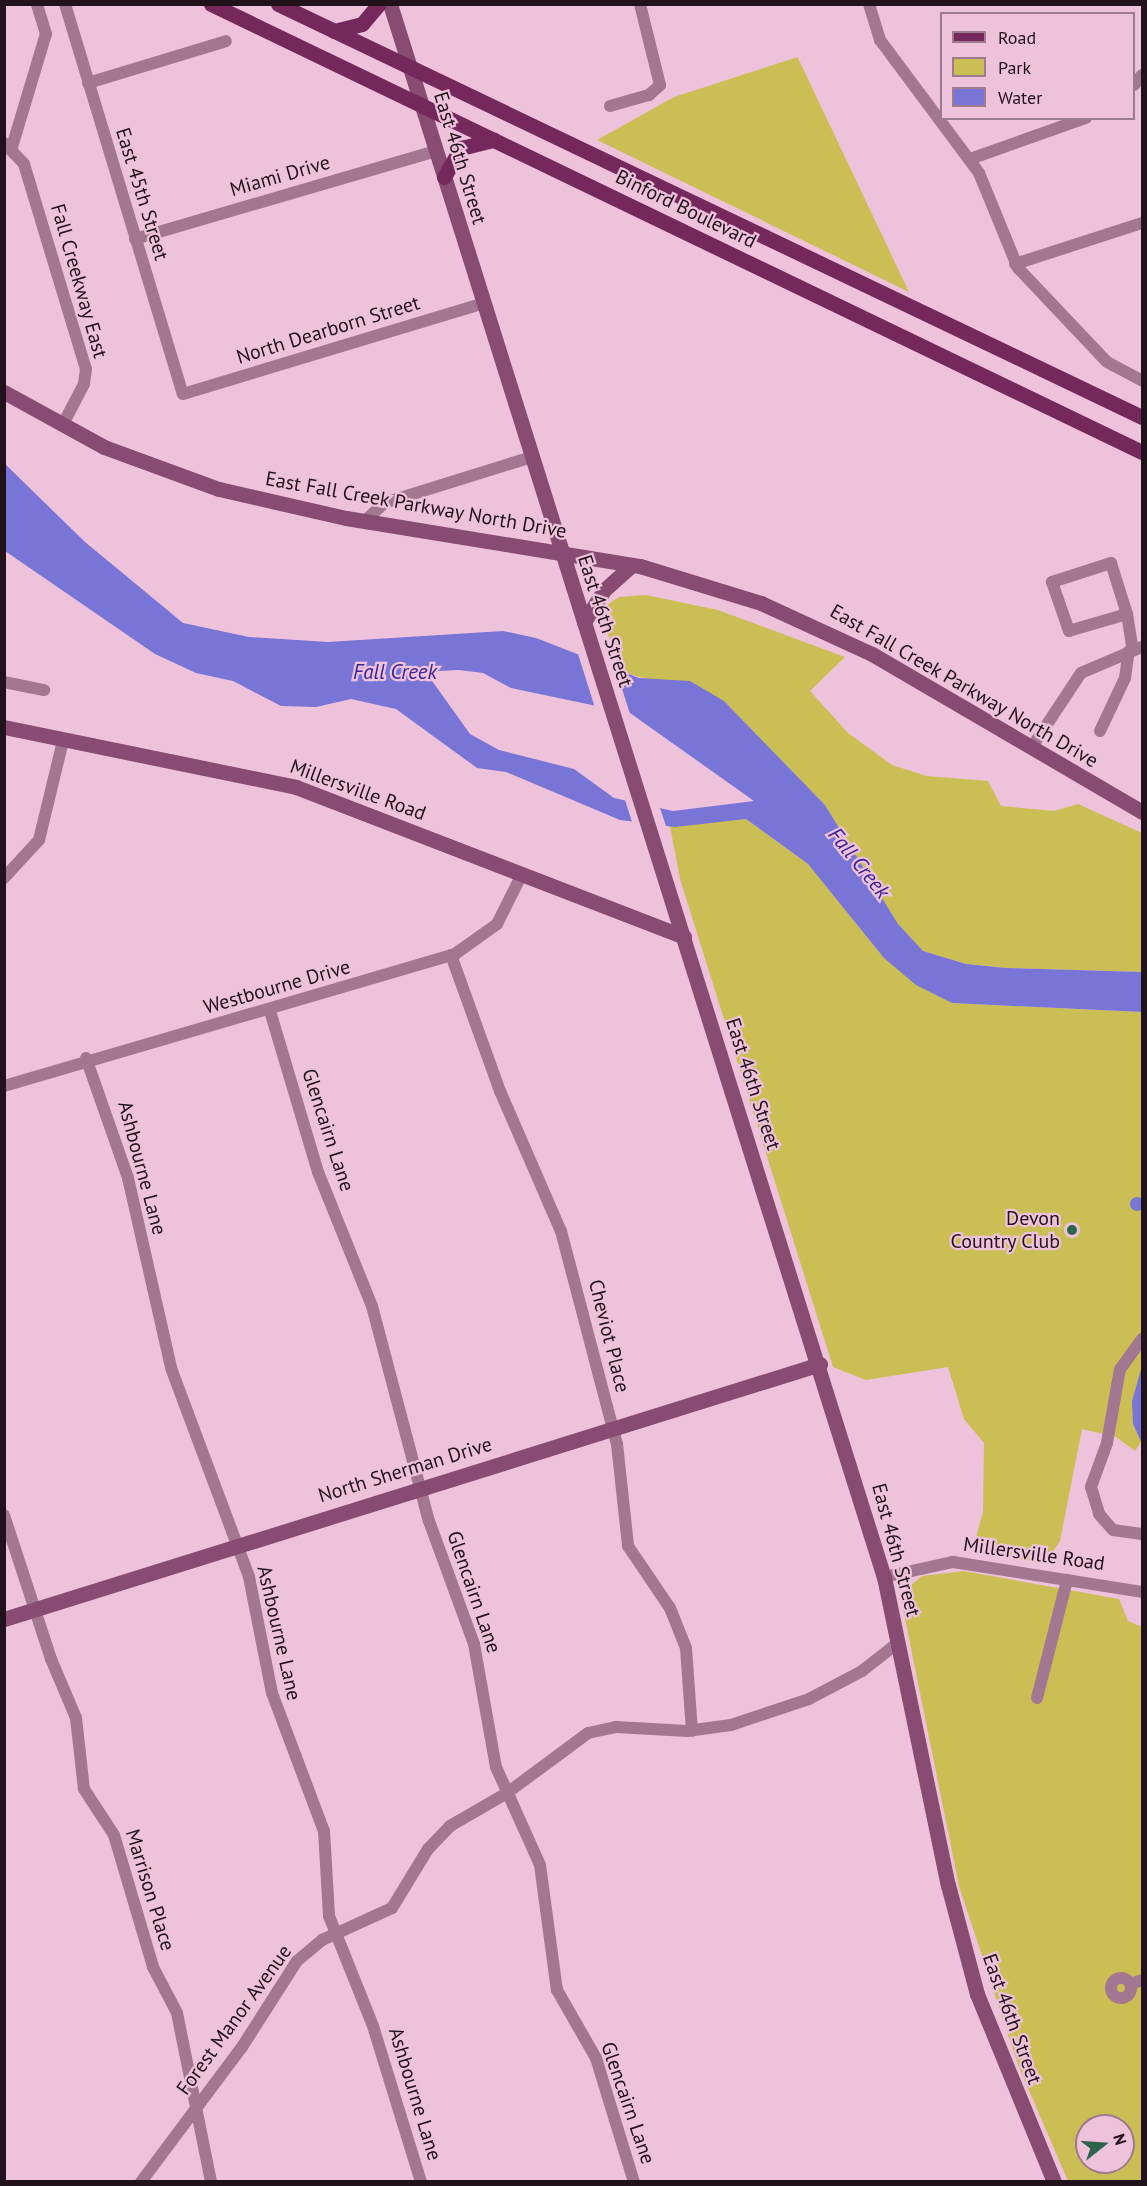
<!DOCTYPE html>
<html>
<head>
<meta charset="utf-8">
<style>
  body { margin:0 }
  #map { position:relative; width:1147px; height:2186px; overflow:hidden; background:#efc2dc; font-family:"PT Sans",sans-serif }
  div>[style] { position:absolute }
  .green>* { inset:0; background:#cbbe54 }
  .water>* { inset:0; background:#7875d6 }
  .round { border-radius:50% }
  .pier>* { inset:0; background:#efc2dc }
  .street>* { height:12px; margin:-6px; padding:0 6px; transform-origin:6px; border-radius:6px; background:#a37791 }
  .street>.ring { margin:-6px; padding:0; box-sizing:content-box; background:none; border:12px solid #a37791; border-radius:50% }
  .secondary>* { height:15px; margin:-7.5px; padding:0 7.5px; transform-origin:7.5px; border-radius:7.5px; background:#884b72 }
  .primary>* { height:15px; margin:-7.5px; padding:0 7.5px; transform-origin:7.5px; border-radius:7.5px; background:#74285b }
  .dots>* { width:16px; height:16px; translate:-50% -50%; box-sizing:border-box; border:3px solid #efc2dc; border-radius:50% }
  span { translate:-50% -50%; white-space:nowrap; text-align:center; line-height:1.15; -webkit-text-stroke:4.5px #efc2dc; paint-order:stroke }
  .street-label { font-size:20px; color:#21111b }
  .poi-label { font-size:20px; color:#21111b }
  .right { translate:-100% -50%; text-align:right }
  .water-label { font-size:21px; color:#392395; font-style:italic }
  .frame { position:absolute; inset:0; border:6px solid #21111b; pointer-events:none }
  .legend { position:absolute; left:940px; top:12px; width:195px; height:108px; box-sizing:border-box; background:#efc2dc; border:2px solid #9d7b8f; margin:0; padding:8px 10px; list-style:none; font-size:18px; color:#21111b }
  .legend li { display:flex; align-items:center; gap:12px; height:30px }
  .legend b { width:30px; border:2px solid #9d7b8f }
  .north { position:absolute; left:1075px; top:2114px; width:60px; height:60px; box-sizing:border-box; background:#efc2dc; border:2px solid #9d7b8f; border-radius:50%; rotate:73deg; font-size:16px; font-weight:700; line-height:24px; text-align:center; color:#21111b }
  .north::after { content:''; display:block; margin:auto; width:21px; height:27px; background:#2d654c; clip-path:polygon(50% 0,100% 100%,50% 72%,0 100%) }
</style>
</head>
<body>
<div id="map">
  <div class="green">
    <div style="clip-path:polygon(798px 57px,798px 58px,909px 292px,597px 140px,674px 97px)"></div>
    <div style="clip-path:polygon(646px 595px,718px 610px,845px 657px,810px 691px,848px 733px,892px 765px,927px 776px,988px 781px,1001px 806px,1054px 811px,1078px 804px,1142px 833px,1142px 972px,1006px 968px,966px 964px,923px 951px,898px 924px,825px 805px,724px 701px,622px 672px,604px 623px,604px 607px,619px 597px)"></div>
    <div style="clip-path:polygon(746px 819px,808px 864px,884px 958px,952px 1003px,1142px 1012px,1142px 1366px,1133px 1424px,1141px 1442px,1135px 1451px,1116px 1437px,1082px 1429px,1060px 1541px,1045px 1563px,972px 1552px,983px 1512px,984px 1443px,964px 1419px,948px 1367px,866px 1380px,833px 1367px,680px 879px,670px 826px)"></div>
    <div style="clip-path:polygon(evenodd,964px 1571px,1119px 1599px,1128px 1621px,1142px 1627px,1142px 2181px,1068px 2181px,1018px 2065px,959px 1886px,900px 1594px,922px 1576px,964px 1571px,1087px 2126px,1123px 2126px,1123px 2162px,1087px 2162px,1087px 2126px)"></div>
  </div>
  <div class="water">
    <div style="clip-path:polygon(evenodd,4px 463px,85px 542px,183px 623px,249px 637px,328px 642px,503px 631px,536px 638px,639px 678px,690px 681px,724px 701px,825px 805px,898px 924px,923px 951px,966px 964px,1006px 968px,1142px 972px,1142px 1012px,952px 1003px,916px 985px,884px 958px,808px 864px,746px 819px,675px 827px,620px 820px,506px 772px,477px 768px,396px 709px,351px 699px,316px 707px,281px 706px,233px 681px,196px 673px,155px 654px,5px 551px,4px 463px,459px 670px,483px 673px,511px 688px,630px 713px,754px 801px,673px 811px,614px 798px,574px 769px,499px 750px,470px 734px,430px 678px,438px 671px,459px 670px)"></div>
    <div class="round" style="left:1130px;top:1197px;width:14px;height:14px"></div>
    <div style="clip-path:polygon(1142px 1366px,1142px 1444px,1133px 1424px,1132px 1401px)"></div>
  </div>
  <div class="pier">
    <div style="clip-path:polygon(578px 654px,615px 667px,631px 717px,596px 711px)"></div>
    <div style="clip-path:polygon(624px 797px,659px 805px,667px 829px,633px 825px)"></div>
  </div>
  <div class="street">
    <div style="left:65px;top:4px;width:407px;rotate:73.2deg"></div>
    <div style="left:183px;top:394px;width:314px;rotate:-16.8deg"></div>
    <div style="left:869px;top:4px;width:38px;rotate:73deg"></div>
    <div style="left:880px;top:40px;width:166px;rotate:53.3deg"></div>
    <div style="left:979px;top:173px;width:103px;rotate:67.7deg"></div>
    <div style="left:1018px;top:268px;width:129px;rotate:46.6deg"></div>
    <div style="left:1107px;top:362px;width:40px;rotate:28deg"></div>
    <div style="left:88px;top:83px;width:144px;rotate:-16.9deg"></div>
    <div style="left:1134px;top:85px;width:13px;rotate:-51deg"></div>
    <div style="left:610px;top:106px;width:41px;rotate:-15.8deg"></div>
    <div style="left:649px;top:95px;width:15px;rotate:-42deg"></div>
    <div style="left:660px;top:85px;width:83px;rotate:-103.9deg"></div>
    <div style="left:4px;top:143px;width:29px;rotate:46deg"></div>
    <div style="left:24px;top:164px;width:214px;rotate:73.2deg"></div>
    <div style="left:86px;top:369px;width:15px;rotate:98deg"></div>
    <div style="left:84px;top:384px;width:47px;rotate:117.6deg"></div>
    <div style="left:12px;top:147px;width:118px;rotate:-73.3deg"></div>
    <div style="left:46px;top:34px;width:31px;rotate:-107deg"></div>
    <div style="left:970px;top:159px;width:123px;rotate:-19.5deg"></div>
    <div style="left:135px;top:239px;width:314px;rotate:-16.3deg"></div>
    <div style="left:1015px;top:264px;width:133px;rotate:-17.9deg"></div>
    <div style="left:366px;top:520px;width:25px;rotate:-43deg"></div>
    <div style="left:384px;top:503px;width:155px;rotate:-17.3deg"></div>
    <div style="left:1111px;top:563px;width:53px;rotate:72.6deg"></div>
    <div style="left:1127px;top:614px;width:60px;rotate:163.7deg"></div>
    <div style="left:1069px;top:631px;width:52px;rotate:-109.1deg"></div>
    <div style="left:1052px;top:582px;width:62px;rotate:-17.9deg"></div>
    <div style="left:1127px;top:614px;width:36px;rotate:81deg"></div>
    <div style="left:4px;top:682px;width:41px;rotate:11.3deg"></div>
    <div style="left:1100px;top:731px;width:59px;rotate:-64.7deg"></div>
    <div style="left:1125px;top:678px;width:27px;rotate:-82deg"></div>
    <div style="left:1032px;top:747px;width:89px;rotate:-56.5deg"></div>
    <div style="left:1081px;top:673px;width:66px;rotate:-23.1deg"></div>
    <div style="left:4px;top:878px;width:52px;rotate:-47.4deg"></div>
    <div style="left:39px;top:840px;width:102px;rotate:-76.4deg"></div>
    <div style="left:451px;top:955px;width:145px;rotate:70.2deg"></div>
    <div style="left:500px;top:1091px;width:153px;rotate:66.5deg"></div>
    <div style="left:561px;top:1231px;width:220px;rotate:75.3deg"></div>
    <div style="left:617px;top:1444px;width:103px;rotate:83.8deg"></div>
    <div style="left:628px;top:1546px;width:75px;rotate:55.9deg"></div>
    <div style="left:670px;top:1608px;width:43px;rotate:68.2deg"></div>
    <div style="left:686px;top:1648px;width:83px;rotate:85.9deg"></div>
    <div style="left:270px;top:1011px;width:168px;rotate:73.4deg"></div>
    <div style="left:318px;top:1172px;width:144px;rotate:68.1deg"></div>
    <div style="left:372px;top:1306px;width:222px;rotate:75.2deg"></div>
    <div style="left:429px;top:1521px;width:131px;rotate:69.9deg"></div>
    <div style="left:474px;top:1644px;width:125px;rotate:79.9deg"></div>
    <div style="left:496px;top:1767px;width:107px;rotate:65.8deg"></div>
    <div style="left:540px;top:1865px;width:126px;rotate:82.3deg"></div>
    <div style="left:557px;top:1990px;width:78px;rotate:60.2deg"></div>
    <div style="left:596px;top:2058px;width:130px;rotate:73deg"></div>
    <div style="left:86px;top:1058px;width:127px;rotate:70.7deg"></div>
    <div style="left:128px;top:1178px;width:195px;rotate:77.2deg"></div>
    <div style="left:171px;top:1368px;width:223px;rotate:69.5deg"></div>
    <div style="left:249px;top:1577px;width:118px;rotate:78.8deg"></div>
    <div style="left:272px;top:1693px;width:147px;rotate:69.4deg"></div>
    <div style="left:324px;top:1831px;width:85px;rotate:86.6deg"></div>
    <div style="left:329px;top:1916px;width:118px;rotate:68.2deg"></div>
    <div style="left:373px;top:2026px;width:163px;rotate:72.9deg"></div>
    <div style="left:4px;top:1086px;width:470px;rotate:-16.3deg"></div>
    <div style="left:455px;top:954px;width:52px;rotate:-35.5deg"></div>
    <div style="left:497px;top:924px;width:56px;rotate:-63.4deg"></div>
    <div style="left:1142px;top:1339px;width:37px;rotate:126deg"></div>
    <div style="left:1120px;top:1369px;width:75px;rotate:100deg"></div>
    <div style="left:1107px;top:1443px;width:47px;rotate:110deg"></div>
    <div style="left:1091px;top:1487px;width:28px;rotate:73deg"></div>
    <div style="left:1099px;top:1514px;width:21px;rotate:49deg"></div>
    <div style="left:1113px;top:1530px;width:29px;rotate:8deg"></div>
    <div style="left:4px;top:1515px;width:151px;rotate:71.9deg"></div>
    <div style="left:51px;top:1659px;width:64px;rotate:67deg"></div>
    <div style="left:76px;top:1718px;width:71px;rotate:83.6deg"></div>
    <div style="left:84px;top:1789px;width:55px;rotate:56.9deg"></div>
    <div style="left:114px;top:1835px;width:138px;rotate:73.5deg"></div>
    <div style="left:153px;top:1967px;width:52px;rotate:62.4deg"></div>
    <div style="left:177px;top:2013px;width:172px;rotate:78.6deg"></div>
    <div style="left:884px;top:1577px;width:71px;rotate:-12.3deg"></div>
    <div style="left:953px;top:1562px;width:191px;rotate:9deg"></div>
    <div style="left:1037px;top:1698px;width:122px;rotate:-75.7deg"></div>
    <div class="ring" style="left:1111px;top:1978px;width:8px;height:8px"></div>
    <div style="left:1130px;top:1984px;width:13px;rotate:-18deg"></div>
    <div style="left:141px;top:2182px;width:169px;rotate:-53.2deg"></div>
    <div style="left:242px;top:2047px;width:102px;rotate:-57.4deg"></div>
    <div style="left:297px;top:1961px;width:33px;rotate:-40deg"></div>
    <div style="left:322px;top:1940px;width:77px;rotate:-24.6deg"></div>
    <div style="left:392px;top:1908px;width:69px;rotate:-58.6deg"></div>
    <div style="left:428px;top:1849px;width:32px;rotate:-46deg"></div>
    <div style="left:450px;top:1826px;width:66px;rotate:-30.1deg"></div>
    <div style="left:507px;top:1793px;width:101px;rotate:-36.5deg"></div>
    <div style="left:588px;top:1733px;width:29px;rotate:-12deg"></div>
    <div style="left:616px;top:1727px;width:71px;rotate:3.2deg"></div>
    <div style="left:687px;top:1731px;width:44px;rotate:-7.8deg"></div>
    <div style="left:731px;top:1725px;width:82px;rotate:-18.4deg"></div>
    <div style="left:809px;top:1699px;width:60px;rotate:-27.8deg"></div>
    <div style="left:862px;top:1671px;width:47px;rotate:-38.1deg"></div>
  </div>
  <div class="secondary">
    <div style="left:390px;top:4px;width:1649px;rotate:72.57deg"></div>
    <div style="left:884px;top:1577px;width:315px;rotate:78.3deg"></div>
    <div style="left:948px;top:1885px;width:113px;rotate:75.1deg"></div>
    <div style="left:977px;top:1994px;width:203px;rotate:67.7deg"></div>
    <div style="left:4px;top:392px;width:114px;rotate:28.8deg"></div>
    <div style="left:104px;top:447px;width:122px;rotate:20.1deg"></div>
    <div style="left:219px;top:489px;width:130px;rotate:12.9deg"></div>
    <div style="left:346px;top:518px;width:298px;rotate:9.3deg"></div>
    <div style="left:640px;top:566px;width:127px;rotate:17deg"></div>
    <div style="left:761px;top:603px;width:122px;rotate:24.7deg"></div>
    <div style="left:872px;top:654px;width:313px;rotate:30.3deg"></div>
    <div style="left:584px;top:622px;width:36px;rotate:-58deg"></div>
    <div style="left:603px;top:591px;width:39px;rotate:-42deg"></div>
    <div style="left:4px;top:727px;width:298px;rotate:11.6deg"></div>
    <div style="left:296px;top:787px;width:416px;rotate:21.1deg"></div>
    <div style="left:4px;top:1619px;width:855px;rotate:-17.35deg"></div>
  </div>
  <div class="primary">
    <div style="left:211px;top:4px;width:1033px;rotate:25.7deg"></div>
    <div style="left:278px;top:4px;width:958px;rotate:25.55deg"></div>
    <div style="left:334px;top:31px;width:29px;rotate:-14deg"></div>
    <div style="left:362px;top:24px;width:26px;rotate:-50deg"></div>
    <div style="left:444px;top:177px;width:34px;rotate:-60deg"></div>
    <div style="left:461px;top:148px;width:34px;rotate:-14deg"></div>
  </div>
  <div class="dots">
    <div style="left:1072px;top:1230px;background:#2d654c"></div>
  </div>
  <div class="street-label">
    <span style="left:460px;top:158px;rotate:73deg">East 46th Street</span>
    <span style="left:280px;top:176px;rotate:-16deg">Miami Drive</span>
    <span style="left:142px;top:194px;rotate:73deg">East 45th Street</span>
    <span style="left:686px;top:209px;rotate:26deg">Binford Boulevard</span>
    <span style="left:79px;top:281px;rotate:74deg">Fall Creekway East</span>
    <span style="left:328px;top:330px;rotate:-17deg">North Dearborn Street</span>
    <span style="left:416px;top:505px;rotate:10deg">East Fall Creek Parkway North Drive</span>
    <span style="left:605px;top:621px;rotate:72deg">East 46th Street</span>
    <span style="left:964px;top:686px;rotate:30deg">East Fall Creek Parkway North Drive</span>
    <span style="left:358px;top:790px;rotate:20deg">Millersville Road</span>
    <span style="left:277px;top:987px;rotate:-16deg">Westbourne Drive</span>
    <span style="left:753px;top:1084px;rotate:72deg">East 46th Street</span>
    <span style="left:328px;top:1130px;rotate:72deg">Glencairn Lane</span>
    <span style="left:142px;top:1168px;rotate:75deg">Ashbourne Lane</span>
    <span style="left:609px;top:1336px;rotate:76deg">Cheviot Place</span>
    <span style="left:405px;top:1470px;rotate:-17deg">North Sherman Drive</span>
    <span style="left:896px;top:1550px;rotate:75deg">East 46th Street</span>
    <span style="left:1034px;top:1554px;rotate:8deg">Millersville Road</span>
    <span style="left:474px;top:1592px;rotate:71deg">Glencairn Lane</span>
    <span style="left:279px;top:1633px;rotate:77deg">Ashbourne Lane</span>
    <span style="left:150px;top:1890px;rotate:73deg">Marrison Place</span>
    <span style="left:1012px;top:2019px;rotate:70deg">East 46th Street</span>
    <span style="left:234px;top:2020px;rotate:-54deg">Forest Manor Avenue</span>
    <span style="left:415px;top:2094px;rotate:73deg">Ashbourne Lane</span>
    <span style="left:628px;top:2103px;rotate:71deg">Glencairn Lane</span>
  </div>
  <div class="poi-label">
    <span class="right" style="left:1060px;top:1230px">Devon<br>Country Club</span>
  </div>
  <div class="water-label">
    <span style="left:395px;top:672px">Fall Creek</span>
    <span style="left:859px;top:863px;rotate:51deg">Fall Creek</span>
  </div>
  <div class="frame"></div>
  <ul class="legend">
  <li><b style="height:8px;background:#74285b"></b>Road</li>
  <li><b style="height:16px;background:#cbbe54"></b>Park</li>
  <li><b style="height:16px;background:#7875d6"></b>Water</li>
  </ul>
  <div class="north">N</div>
</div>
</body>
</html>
